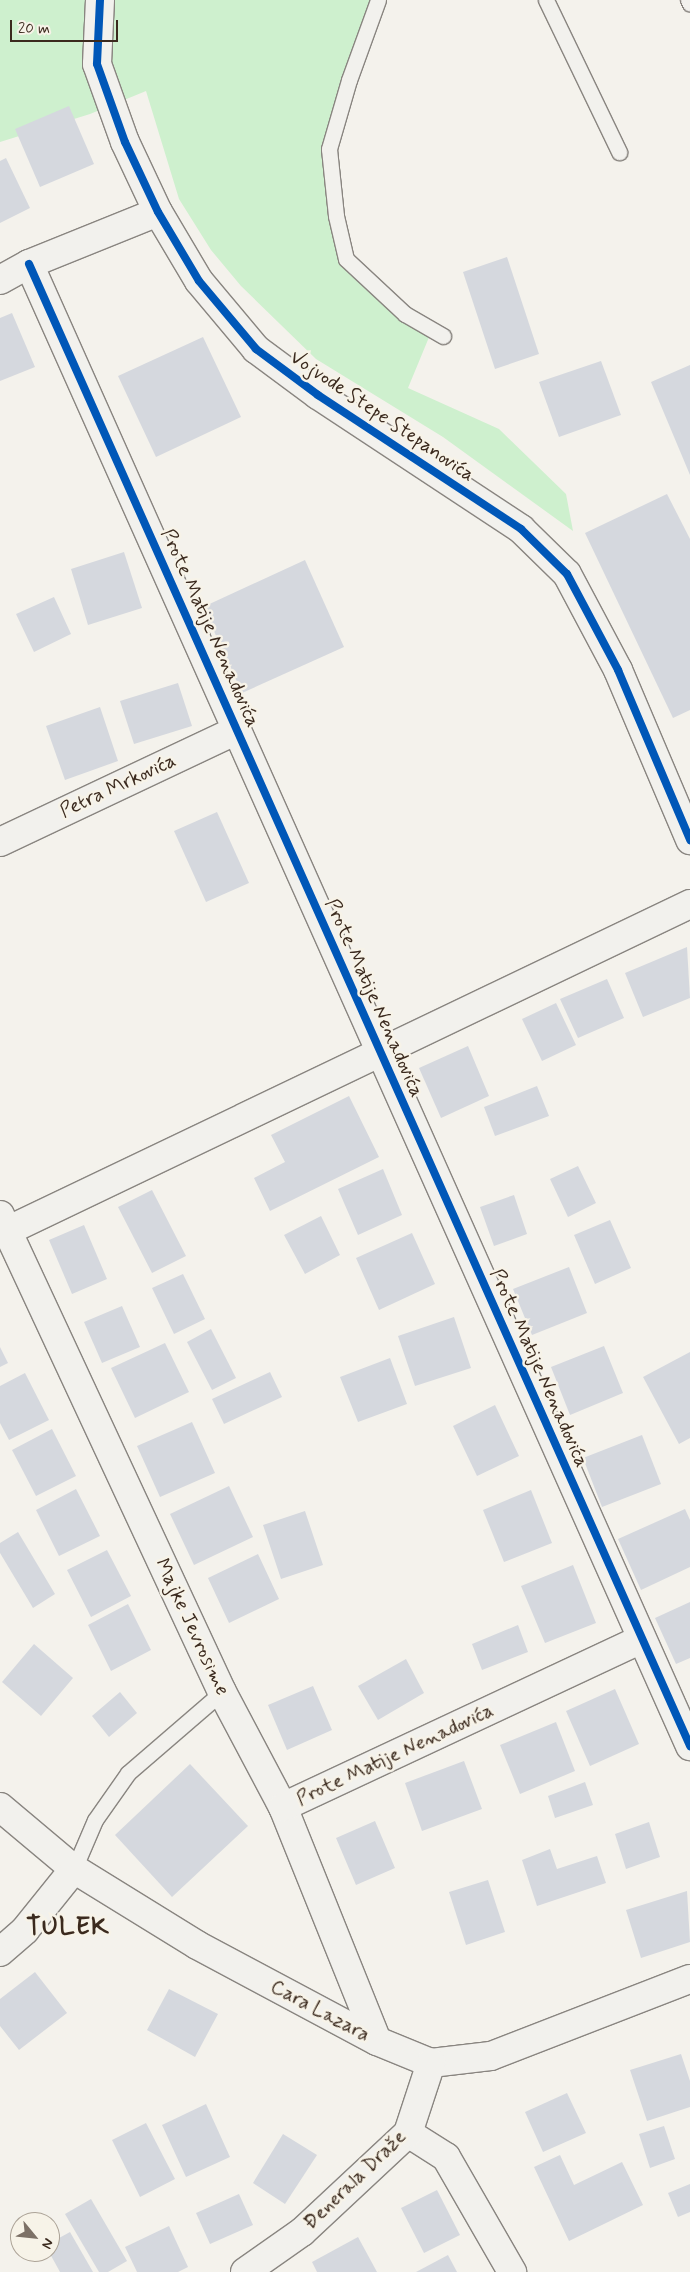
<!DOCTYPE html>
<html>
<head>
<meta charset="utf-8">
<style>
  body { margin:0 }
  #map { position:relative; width:690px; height:2272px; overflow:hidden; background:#f4f2ec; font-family:Mynerve,sans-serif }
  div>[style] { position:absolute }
  .green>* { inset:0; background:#cef0ce }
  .building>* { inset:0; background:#d5d8de }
  .roads { filter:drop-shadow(1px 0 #898580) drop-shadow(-1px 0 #898580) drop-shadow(0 1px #898580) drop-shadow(0 -1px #898580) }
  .lane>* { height:15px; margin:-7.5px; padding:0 7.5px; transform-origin:7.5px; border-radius:7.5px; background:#f2f1ed }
  .street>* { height:28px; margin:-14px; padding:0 14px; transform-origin:14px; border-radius:14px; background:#f2f1ed }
  .cycleway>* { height:8px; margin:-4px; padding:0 4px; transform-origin:4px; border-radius:4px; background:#0057b8 }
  span { translate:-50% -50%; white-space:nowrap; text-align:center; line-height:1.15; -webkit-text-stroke:5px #f7f3e8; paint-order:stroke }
  .street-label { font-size:20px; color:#3b2a1e }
  .district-label { font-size:25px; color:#3b2a1e; font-weight:700; letter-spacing:1px }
  .north { position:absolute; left:10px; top:2212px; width:50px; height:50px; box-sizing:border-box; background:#f7f3e8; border:1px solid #aca397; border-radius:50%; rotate:118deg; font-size:14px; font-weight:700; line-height:20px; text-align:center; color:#3b2a1e }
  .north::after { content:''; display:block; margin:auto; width:18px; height:22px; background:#7c7066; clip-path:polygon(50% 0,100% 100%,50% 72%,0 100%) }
  .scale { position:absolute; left:10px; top:20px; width:108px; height:22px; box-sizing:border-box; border:2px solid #3b2a1e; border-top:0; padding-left:6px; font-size:15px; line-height:18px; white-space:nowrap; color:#3b2a1e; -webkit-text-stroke:4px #f7f3e8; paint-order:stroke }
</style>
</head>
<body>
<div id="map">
  <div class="green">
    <div style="clip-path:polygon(0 0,378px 0,329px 149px,346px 259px,432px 330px,408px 388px,499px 429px,566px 494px,573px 531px,443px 437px,316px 359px,241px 286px,211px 250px,179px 199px,146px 91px,90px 114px,0 142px)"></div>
  </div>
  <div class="building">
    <div style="clip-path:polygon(69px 106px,94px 164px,40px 187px,15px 129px)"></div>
    <div style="clip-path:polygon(6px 158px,30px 208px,0 223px,0 161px)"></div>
    <div style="clip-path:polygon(507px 257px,539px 354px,495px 369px,463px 272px)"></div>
    <div style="clip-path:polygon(12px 313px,35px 367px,0 381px,0 318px)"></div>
    <div style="clip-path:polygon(203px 337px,241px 417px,156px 457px,118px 376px)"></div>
    <div style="clip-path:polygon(601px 361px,621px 415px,559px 437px,539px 382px)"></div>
    <div style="clip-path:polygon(690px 365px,690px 475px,651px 382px)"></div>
    <div style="clip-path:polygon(667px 494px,690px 539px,690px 710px,673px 718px,585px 533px)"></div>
    <div style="clip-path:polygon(124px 552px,142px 608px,88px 625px,71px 569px)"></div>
    <div style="clip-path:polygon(305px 560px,344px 647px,242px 693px,203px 607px)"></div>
    <div style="clip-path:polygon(54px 597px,71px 634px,34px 652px,16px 614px)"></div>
    <div style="clip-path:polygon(178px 683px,192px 726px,134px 744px,120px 701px)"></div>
    <div style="clip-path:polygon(100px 707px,118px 761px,65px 780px,46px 726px)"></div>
    <div style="clip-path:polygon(217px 812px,249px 883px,206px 902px,174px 831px)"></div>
    <div style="clip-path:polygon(687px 947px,690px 998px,643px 1017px,625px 973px)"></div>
    <div style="clip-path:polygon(607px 979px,624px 1018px,578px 1038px,560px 999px)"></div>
    <div style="clip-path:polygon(556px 1003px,576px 1045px,542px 1061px,522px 1019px)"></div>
    <div style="clip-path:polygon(468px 1046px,489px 1096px,441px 1118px,419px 1068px)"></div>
    <div style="clip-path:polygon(537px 1086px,549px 1116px,495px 1136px,484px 1107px)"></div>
    <div style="clip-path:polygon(349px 1096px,379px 1157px,270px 1211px,254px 1178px,285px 1162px,271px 1135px)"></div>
    <div style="clip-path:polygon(578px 1166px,596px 1203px,568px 1217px,550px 1179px)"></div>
    <div style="clip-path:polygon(383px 1169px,402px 1215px,358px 1235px,338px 1189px)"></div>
    <div style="clip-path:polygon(152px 1190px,186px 1256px,152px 1273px,118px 1207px)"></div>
    <div style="clip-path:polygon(514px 1195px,527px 1234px,494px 1246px,480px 1207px)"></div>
    <div style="clip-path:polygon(321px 1216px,340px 1255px,305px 1274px,284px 1235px)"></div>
    <div style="clip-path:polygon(610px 1220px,631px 1268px,595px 1284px,574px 1235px)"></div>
    <div style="clip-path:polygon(84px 1225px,107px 1279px,72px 1294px,49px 1240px)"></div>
    <div style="clip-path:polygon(412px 1233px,435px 1284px,379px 1310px,356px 1258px)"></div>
    <div style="clip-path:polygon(569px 1267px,587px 1313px,532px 1335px,513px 1289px)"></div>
    <div style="clip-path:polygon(183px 1274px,205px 1319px,174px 1334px,152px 1288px)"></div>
    <div style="clip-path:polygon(122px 1306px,140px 1347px,102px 1363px,84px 1322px)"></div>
    <div style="clip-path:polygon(454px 1317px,471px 1368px,415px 1386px,398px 1336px)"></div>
    <div style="clip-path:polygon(211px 1329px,236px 1378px,212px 1390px,187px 1342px)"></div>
    <div style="clip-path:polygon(165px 1343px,189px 1392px,135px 1418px,111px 1368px)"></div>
    <div style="clip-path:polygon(604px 1346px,623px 1393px,570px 1415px,551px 1367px)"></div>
    <div style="clip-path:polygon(0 1347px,8px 1363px,0 1367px)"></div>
    <div style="clip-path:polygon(690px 1352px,690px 1438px,679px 1444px,643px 1377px)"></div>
    <div style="clip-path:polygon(390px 1358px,407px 1404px,358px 1422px,340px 1377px)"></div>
    <div style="clip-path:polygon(270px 1372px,282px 1397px,224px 1424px,212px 1399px)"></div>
    <div style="clip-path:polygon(25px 1373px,49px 1420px,9px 1440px,0 1423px,0 1386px)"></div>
    <div style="clip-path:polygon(495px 1405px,519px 1456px,477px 1476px,453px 1426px)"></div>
    <div style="clip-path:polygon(192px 1422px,215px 1473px,160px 1497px,137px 1446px)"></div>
    <div style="clip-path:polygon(52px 1429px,76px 1476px,36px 1496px,12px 1450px)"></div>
    <div style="clip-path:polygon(642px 1435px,661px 1484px,602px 1507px,583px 1458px)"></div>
    <div style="clip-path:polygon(229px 1486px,253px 1537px,194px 1565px,170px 1514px)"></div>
    <div style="clip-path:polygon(76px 1489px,100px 1536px,59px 1556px,36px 1510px)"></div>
    <div style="clip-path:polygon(531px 1490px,552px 1543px,504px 1562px,483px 1510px)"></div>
    <div style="clip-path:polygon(685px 1509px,690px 1520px,690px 1567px,641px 1590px,618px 1539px)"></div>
    <div style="clip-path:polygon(305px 1511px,323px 1565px,281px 1579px,263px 1525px)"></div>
    <div style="clip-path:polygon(18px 1532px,55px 1594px,33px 1608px,0 1553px,0 1543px)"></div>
    <div style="clip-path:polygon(107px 1550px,131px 1596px,91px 1617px,67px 1570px)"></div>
    <div style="clip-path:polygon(258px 1554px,279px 1599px,229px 1623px,208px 1578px)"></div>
    <div style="clip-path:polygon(573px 1565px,596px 1623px,545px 1643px,521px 1586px)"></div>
    <div style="clip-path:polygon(690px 1602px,690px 1658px,676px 1664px,655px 1618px)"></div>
    <div style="clip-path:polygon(128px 1604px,151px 1650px,111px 1671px,88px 1625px)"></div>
    <div style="clip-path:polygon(518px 1625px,528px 1652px,482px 1670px,472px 1644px)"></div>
    <div style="clip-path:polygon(34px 1644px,73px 1678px,41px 1716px,2px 1682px)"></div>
    <div style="clip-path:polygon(406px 1659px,424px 1693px,378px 1720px,358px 1686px)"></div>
    <div style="clip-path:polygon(313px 1686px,332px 1730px,287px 1750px,268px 1705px)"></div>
    <div style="clip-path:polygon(615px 1689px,639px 1744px,590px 1766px,566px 1711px)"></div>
    <div style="clip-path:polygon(120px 1692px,137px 1713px,109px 1737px,92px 1716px)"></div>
    <div style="clip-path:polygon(556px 1722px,575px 1771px,520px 1794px,500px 1745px)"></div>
    <div style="clip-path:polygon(464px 1761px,482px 1809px,422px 1831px,405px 1783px)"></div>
    <div style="clip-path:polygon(190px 1764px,248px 1826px,172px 1897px,115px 1835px)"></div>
    <div style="clip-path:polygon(585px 1782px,593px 1805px,555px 1818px,548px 1796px)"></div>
    <div style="clip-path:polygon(375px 1821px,395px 1868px,356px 1885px,336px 1838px)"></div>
    <div style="clip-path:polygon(649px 1822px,660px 1857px,626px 1869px,615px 1834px)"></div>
    <div style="clip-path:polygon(550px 1849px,557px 1869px,597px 1856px,606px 1883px,537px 1906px,522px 1860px)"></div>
    <div style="clip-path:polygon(488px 1880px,505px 1932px,466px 1945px,449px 1892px)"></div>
    <div style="clip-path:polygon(687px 1891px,690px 1942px,641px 1958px,626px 1910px)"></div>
    <div style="clip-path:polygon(35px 1972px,67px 2013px,19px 2050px,0 2026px,0 1999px)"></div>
    <div style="clip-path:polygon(169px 1989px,218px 2014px,195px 2057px,147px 2030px)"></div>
    <div style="clip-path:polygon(681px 2054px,690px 2081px,690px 2107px,647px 2121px,630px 2070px)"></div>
    <div style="clip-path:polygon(567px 2093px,586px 2133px,543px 2152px,525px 2112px)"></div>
    <div style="clip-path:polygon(206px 2104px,230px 2157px,186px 2177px,162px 2125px)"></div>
    <div style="clip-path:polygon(146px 2123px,175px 2179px,140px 2197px,112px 2140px)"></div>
    <div style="clip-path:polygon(664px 2126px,675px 2159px,650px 2168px,639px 2134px)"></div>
    <div style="clip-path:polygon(283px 2134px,317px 2155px,285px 2204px,253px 2183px)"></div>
    <div style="clip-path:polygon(560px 2155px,574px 2185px,622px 2162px,643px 2205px,569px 2241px,534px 2167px)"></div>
    <div style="clip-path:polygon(690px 2184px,690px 2212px,678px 2217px,668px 2193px)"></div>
    <div style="clip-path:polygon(437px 2190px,460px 2235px,424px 2253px,401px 2208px)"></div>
    <div style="clip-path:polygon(239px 2194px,253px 2225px,210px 2244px,196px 2213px)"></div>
    <div style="clip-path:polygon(91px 2199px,127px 2261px,108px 2272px,99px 2272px,65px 2214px)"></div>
    <div style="clip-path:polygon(169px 2226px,188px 2267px,178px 2272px,137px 2272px,125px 2247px)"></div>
    <div style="clip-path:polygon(70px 2232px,93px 2272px,60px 2272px,49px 2252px,50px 2243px)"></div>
    <div style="clip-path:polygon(358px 2237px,377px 2272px,317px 2272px,312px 2262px)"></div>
    <div style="clip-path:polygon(448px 2255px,457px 2272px,416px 2272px)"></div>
  </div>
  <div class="roads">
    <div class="lane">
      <div style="left:378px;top:0;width:85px;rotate:109.9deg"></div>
      <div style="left:349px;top:80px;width:72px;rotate:106.2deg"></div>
      <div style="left:329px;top:149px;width:67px;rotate:84deg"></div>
      <div style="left:336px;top:216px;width:44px;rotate:76.9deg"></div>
      <div style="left:346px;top:259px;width:81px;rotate:43deg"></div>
      <div style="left:405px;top:314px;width:44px;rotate:30.1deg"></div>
      <div style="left:546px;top:0;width:169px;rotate:64.3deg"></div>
      <div style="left:688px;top:0;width:4px;rotate:63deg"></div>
      <div style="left:74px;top:1869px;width:53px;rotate:-66.8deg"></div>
      <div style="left:95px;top:1820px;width:57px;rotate:-54.9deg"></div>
      <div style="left:128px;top:1773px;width:124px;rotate:-40.8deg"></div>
    </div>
    <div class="street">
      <div style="left:100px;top:0;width:64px;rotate:92.7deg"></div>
      <div style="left:97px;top:64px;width:83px;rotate:70.3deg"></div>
      <div style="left:125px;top:142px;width:77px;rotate:64.8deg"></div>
      <div style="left:158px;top:212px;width:80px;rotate:59.3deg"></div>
      <div style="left:199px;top:281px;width:89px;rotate:50deg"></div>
      <div style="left:256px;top:349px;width:77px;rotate:36.6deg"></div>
      <div style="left:318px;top:395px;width:243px;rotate:33.4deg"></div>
      <div style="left:521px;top:529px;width:64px;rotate:44.4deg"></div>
      <div style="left:567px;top:574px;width:109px;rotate:62deg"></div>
      <div style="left:618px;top:670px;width:185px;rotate:67deg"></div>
      <div style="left:29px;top:264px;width:1623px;rotate:65.96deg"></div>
      <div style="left:0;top:280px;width:33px;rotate:-29deg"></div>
      <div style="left:29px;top:264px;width:139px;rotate:-22deg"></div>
      <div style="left:0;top:842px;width:262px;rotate:-25.3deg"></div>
      <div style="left:0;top:1215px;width:526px;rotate:65.04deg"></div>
      <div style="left:222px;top:1692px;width:130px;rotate:62.1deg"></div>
      <div style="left:283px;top:1807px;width:252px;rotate:68.1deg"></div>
      <div style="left:7px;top:1231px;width:757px;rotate:-25.58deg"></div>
      <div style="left:0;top:1807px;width:97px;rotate:40deg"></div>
      <div style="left:283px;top:1807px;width:396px;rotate:-25.1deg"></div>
      <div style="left:0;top:1952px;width:33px;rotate:-41deg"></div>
      <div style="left:25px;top:1930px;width:78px;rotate:-51.2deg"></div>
      <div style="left:74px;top:1869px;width:145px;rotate:31.7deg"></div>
      <div style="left:197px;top:1945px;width:204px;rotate:28.1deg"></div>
      <div style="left:377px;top:2041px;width:58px;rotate:22.2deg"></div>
      <div style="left:431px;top:2063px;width:60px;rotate:-6.7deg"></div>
      <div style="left:491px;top:2056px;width:213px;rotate:-21.2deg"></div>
      <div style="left:408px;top:2133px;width:45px;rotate:32.3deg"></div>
      <div style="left:446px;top:2157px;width:133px;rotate:60.1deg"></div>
      <div style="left:245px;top:2272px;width:70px;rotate:-35.1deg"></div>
      <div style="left:302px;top:2232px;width:145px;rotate:-43deg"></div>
      <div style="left:408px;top:2133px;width:74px;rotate:-71.8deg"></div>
    </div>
  </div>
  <div class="cycleway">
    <div style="left:100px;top:0;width:64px;rotate:92.7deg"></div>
    <div style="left:97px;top:64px;width:83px;rotate:70.3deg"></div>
    <div style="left:125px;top:142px;width:77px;rotate:64.8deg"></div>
    <div style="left:158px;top:212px;width:80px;rotate:59.3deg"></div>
    <div style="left:199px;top:281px;width:89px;rotate:50deg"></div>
    <div style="left:256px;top:349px;width:77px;rotate:36.6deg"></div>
    <div style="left:318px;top:395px;width:243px;rotate:33.4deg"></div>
    <div style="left:521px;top:529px;width:64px;rotate:44.4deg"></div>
    <div style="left:567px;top:574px;width:109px;rotate:62deg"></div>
    <div style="left:618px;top:670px;width:185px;rotate:67deg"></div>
    <div style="left:29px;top:264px;width:1623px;rotate:65.96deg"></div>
  </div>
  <div class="street-label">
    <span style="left:382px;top:416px;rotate:34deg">Vojvode Stepe Stepanovića</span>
    <span style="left:210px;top:628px;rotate:66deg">Prote Matije Nenadovića</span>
    <span style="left:118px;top:786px;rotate:-25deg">Petra Mrkovića</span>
    <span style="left:374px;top:998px;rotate:66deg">Prote Matije Nenadovića</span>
    <span style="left:539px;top:1368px;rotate:66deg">Prote Matije Nenadovića</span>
    <span style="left:192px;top:1627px;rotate:65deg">Majke Jevrosime</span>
    <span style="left:395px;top:1755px;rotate:-25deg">Prote Matije Nenadovića</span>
    <span style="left:320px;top:2011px;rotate:28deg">Cara Lazara</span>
    <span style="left:355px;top:2180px;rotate:-44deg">Đenerala Draže</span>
  </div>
  <div class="district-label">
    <span style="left:68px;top:1928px">TULEK</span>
  </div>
  <div class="north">N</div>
  <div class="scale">20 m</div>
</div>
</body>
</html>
